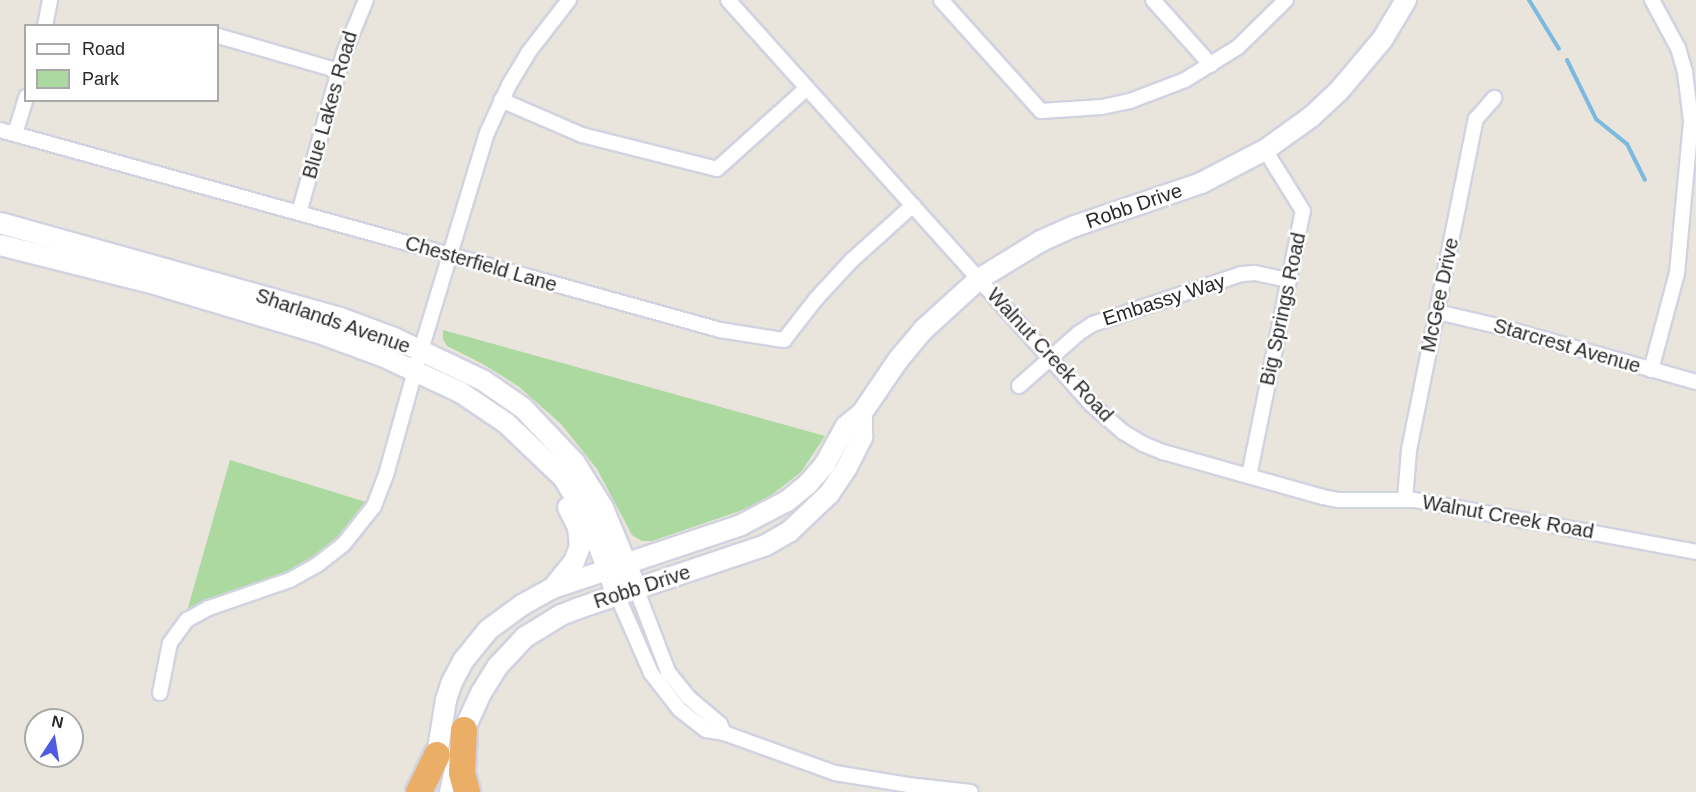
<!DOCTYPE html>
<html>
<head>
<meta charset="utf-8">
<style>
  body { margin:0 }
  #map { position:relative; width:1696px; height:792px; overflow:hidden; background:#e9e5dc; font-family:Helvetica,sans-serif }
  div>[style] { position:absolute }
  .green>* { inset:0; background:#acd99f }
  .stream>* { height:4px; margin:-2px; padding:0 2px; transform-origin:2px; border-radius:2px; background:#7bb9df }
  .roads { filter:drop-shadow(2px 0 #d2d3e0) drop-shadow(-2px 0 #d2d3e0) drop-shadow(0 2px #d2d3e0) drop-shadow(0 -2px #d2d3e0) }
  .minor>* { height:14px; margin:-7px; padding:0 7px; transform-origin:7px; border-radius:7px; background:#fff }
  .secondary>* { height:20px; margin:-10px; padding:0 10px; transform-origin:10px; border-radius:10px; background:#fff }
  .motorway>* { height:26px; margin:-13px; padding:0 13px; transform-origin:13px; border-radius:13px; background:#eaae67 }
  span { translate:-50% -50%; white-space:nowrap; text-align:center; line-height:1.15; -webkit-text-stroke:5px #fff; paint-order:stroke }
  .street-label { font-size:20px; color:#292929 }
  .legend { position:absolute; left:24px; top:24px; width:195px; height:78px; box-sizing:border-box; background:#fff; border:2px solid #a9a9a9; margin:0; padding:8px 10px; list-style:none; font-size:18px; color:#292929 }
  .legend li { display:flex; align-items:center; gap:12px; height:30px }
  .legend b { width:30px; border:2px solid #a9a9a9 }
  .north { position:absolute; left:24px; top:708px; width:60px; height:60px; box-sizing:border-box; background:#fff; border:2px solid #a9a9a9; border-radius:50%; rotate:12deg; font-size:16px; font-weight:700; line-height:24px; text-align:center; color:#292929 }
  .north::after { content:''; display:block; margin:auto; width:21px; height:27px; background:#4f5be3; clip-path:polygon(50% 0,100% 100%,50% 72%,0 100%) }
</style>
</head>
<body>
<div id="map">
  <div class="green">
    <div style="clip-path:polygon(443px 330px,825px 436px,801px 472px,765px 500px,737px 512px,652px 541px,642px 541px,632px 535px,597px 469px,561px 424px,518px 386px,483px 364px,447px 346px,443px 339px)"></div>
    <div style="clip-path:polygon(230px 460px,366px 502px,352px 523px,316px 557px,289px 572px,218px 596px,187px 611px)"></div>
  </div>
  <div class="stream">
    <div style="left:1529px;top:0;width:57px;rotate:58.5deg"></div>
    <div style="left:1567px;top:60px;width:66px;rotate:63.8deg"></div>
    <div style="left:1596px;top:119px;width:40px;rotate:39deg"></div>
    <div style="left:1627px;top:144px;width:40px;rotate:63.4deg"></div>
  </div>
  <div class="roads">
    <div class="minor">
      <div style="left:728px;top:0;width:543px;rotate:48.06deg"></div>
      <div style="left:1091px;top:404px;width:43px;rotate:41.2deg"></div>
      <div style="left:1123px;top:432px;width:23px;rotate:31deg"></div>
      <div style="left:1143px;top:444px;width:22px;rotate:22deg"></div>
      <div style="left:1163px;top:452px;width:166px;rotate:15.7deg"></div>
      <div style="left:1323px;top:497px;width:16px;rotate:11deg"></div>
      <div style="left:1339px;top:500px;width:75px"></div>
      <div style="left:1414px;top:500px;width:287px;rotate:10.4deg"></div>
      <div style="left:941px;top:0;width:149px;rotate:48deg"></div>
      <div style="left:1041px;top:111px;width:61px;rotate:-3.8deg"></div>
      <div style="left:1102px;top:107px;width:29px;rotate:-12deg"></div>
      <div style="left:1130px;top:101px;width:59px;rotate:-20.9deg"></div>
      <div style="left:1185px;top:80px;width:62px;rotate:-31.9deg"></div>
      <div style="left:1238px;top:47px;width:67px;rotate:-44.4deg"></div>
      <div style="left:1153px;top:0;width:87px;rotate:48.3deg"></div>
      <div style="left:45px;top:26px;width:26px;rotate:-79deg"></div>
      <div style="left:218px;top:36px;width:126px;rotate:16.1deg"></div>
      <div style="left:501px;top:100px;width:88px;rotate:23.4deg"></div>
      <div style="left:582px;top:135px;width:139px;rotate:14.1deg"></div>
      <div style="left:717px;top:169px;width:121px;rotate:-42deg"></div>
      <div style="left:0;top:130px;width:747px;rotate:15.52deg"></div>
      <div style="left:720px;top:330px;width:65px;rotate:8.9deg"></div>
      <div style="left:784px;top:340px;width:52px;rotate:-52deg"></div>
      <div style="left:816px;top:299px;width:53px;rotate:-47.3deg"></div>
      <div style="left:852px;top:260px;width:82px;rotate:-42deg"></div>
      <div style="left:15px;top:134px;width:39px;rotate:-73deg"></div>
      <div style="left:299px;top:213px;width:166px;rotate:-74.3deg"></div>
      <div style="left:344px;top:53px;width:57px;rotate:-67.5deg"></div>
      <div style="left:1437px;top:312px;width:62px;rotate:13.1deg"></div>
      <div style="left:1497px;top:326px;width:207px;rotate:15.7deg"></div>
      <div style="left:1651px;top:370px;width:100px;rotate:-75deg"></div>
      <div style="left:1677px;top:273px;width:153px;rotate:-84.7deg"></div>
      <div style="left:1691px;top:121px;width:49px;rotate:-97deg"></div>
      <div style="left:1685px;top:72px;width:25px;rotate:-106deg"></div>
      <div style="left:1678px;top:48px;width:55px;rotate:-118.4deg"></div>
      <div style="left:1019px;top:386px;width:80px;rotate:-41.5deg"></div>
      <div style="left:1079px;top:333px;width:17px;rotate:-33deg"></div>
      <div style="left:1093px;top:324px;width:157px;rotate:-18.6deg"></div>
      <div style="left:1242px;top:274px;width:13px;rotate:-4deg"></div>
      <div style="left:1255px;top:273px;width:35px;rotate:12deg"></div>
      <div style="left:1249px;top:476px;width:270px;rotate:-78.5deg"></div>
      <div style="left:1303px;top:211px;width:72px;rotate:-121.9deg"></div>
      <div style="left:1405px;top:499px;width:49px;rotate:-85.3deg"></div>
      <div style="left:1409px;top:450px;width:338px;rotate:-78.6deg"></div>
      <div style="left:1476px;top:119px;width:28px;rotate:-49deg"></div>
      <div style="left:636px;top:588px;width:90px;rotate:69.1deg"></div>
      <div style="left:668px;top:672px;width:32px;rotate:51deg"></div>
      <div style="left:688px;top:697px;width:42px;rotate:40.2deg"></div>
      <div style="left:720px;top:724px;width:10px;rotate:66deg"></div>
      <div style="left:617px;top:595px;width:85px;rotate:66.4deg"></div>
      <div style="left:651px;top:673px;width:46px;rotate:52.1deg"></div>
      <div style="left:679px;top:709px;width:34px;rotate:38deg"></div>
      <div style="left:706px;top:730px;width:18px;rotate:9deg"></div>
      <div style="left:724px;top:733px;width:118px;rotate:19.8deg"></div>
      <div style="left:835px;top:773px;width:74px;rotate:9.3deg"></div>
      <div style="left:908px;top:785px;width:63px;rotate:6.3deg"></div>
      <div style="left:160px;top:693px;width:51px;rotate:-78.7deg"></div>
      <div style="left:170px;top:643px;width:29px;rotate:-54deg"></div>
      <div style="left:187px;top:620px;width:25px;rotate:-29deg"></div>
      <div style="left:209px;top:608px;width:86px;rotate:-19.1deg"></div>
      <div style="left:290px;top:580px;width:31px;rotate:-29deg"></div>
      <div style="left:317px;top:565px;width:33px;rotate:-38deg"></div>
      <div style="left:343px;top:545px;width:50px;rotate:-51.5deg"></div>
      <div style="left:374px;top:506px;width:33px;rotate:-69deg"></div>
      <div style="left:386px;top:475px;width:130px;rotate:-74.4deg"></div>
      <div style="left:421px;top:350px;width:227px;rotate:-73.1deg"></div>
      <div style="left:487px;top:133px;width:53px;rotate:-65.4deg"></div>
      <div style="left:509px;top:85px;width:37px;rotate:-59deg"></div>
      <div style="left:528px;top:53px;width:67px;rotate:-52.3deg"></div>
    </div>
    <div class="secondary">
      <div style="left:0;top:223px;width:353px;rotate:15.6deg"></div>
      <div style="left:340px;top:318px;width:58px;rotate:20.3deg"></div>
      <div style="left:394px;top:338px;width:100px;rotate:25.5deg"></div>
      <div style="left:484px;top:381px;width:47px;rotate:34.7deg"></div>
      <div style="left:523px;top:408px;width:76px;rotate:46.6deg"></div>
      <div style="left:575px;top:463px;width:53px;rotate:58.1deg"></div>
      <div style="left:603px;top:508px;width:87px;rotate:67.6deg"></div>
      <div style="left:0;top:245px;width:156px;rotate:14.1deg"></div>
      <div style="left:151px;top:283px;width:182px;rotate:16.6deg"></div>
      <div style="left:325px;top:335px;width:61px;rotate:20.2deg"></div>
      <div style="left:382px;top:356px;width:86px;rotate:24.8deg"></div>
      <div style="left:460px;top:392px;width:55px;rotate:34deg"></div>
      <div style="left:506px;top:423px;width:79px;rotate:43.5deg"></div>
      <div style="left:563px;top:477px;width:50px;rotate:58.8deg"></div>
      <div style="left:589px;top:520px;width:80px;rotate:69.5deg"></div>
      <div style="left:556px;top:584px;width:28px;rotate:-51deg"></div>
      <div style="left:574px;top:562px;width:17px;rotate:-69deg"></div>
      <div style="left:580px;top:546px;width:19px;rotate:-96deg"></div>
      <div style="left:578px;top:527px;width:22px;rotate:-117deg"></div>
      <div style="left:437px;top:755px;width:56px;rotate:-80.7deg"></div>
      <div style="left:446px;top:700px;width:19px;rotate:-72deg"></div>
      <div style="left:452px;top:682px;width:24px;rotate:-62deg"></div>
      <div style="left:463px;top:661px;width:40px;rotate:-51deg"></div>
      <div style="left:488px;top:630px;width:42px;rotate:-36.3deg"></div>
      <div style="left:522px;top:605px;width:35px;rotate:-29deg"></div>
      <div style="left:553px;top:588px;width:198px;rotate:-18.5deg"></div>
      <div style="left:741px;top:525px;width:52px;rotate:-27.6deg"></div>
      <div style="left:787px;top:501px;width:26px;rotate:-39deg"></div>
      <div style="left:807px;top:485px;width:28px;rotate:-49deg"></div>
      <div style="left:825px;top:464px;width:43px;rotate:-61.1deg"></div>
      <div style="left:846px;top:426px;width:21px;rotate:-39deg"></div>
      <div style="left:862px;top:413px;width:64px;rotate:-55.8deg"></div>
      <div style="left:898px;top:360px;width:39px;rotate:-50deg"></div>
      <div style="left:923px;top:330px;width:76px;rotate:-42.3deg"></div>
      <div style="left:979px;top:279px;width:73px;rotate:-31.5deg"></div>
      <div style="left:1041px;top:241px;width:37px;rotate:-24deg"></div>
      <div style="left:1075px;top:226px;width:133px;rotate:-18.8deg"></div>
      <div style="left:1201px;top:183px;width:72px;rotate:-27.3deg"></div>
      <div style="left:1265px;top:150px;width:57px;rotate:-35.7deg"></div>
      <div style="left:1311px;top:117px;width:37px;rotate:-43deg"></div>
      <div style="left:1338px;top:92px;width:68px;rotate:-49.8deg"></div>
      <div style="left:1382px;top:40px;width:47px;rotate:-59deg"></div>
      <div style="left:450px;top:792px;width:64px;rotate:-77.3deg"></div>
      <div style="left:464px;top:730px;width:41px;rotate:-65.3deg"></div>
      <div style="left:481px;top:693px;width:32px;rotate:-58deg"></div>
      <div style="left:498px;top:666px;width:40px;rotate:-47deg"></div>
      <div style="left:525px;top:637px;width:42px;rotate:-31.4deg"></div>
      <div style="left:561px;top:615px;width:19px;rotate:-21deg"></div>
      <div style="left:579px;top:608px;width:197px;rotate:-18.6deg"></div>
      <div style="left:766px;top:545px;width:28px;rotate:-30deg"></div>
      <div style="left:790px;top:531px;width:54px;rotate:-43.5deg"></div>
      <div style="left:829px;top:494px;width:32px;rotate:-56deg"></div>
      <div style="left:847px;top:467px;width:34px;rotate:-63deg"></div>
      <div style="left:862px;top:437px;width:24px;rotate:-90deg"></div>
    </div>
    <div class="motorway">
      <div style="left:464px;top:730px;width:43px;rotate:92.7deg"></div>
      <div style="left:462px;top:773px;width:20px;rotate:75deg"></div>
      <div style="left:419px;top:792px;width:41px;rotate:-64.1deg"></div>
    </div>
  </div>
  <div class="street-label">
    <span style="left:330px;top:105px;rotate:-74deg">Blue Lakes Road</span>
    <span style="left:1134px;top:206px;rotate:-19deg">Robb Drive</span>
    <span style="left:481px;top:264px;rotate:16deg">Chesterfield Lane</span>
    <span style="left:1440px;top:295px;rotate:-78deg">McGee Drive</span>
    <span style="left:1164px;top:300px;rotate:-18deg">Embassy Way</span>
    <span style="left:1283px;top:309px;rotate:-78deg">Big Springs Road</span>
    <span style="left:333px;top:321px;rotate:19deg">Sharlands Avenue</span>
    <span style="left:1567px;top:346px;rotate:16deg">Starcrest Avenue</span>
    <span style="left:1050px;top:355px;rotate:47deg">Walnut Creek Road</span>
    <span style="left:1508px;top:517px;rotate:10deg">Walnut Creek Road</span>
    <span style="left:642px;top:587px;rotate:-18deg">Robb Drive</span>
  </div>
  <ul class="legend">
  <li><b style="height:8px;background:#fff"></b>Road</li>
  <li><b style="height:16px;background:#acd99f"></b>Park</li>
  </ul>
  <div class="north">N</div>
</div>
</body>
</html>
